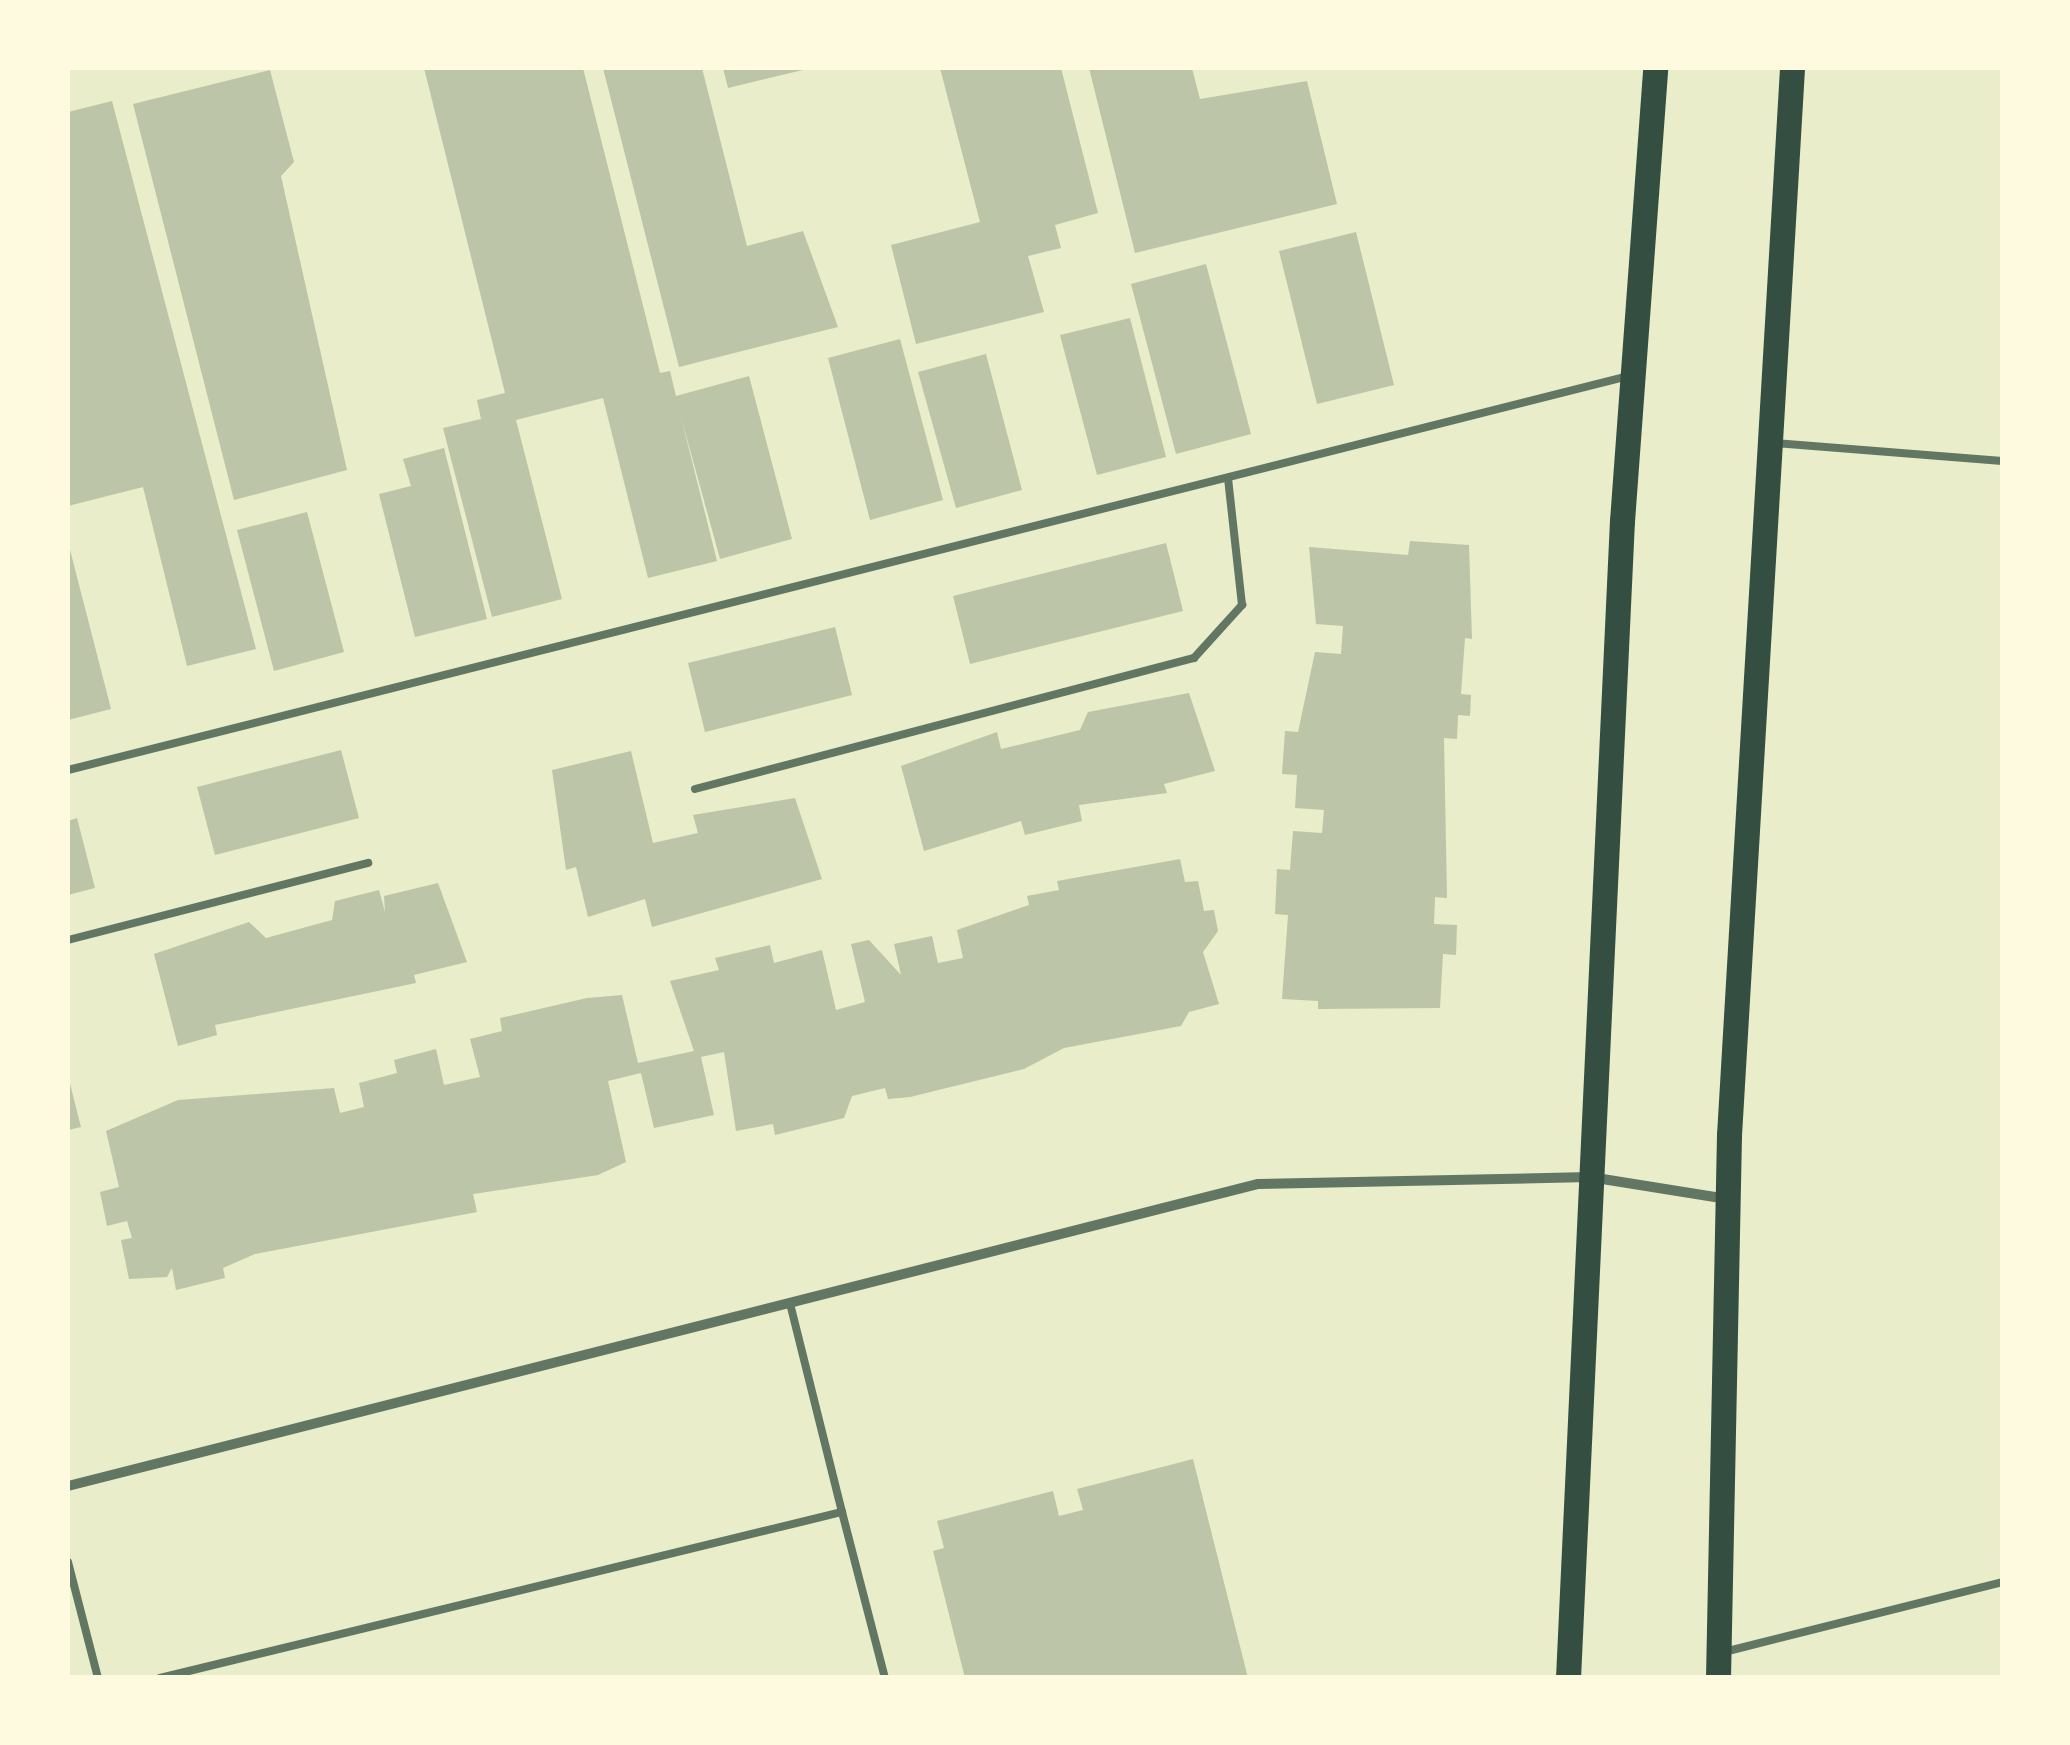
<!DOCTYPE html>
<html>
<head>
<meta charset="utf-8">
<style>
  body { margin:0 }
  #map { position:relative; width:2070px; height:1745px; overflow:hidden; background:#e9edc9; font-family:Jost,sans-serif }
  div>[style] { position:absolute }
  .building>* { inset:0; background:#bcc5a7 }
  .service>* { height:8px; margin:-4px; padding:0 4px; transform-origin:4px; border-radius:4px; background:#617663 }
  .minor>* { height:10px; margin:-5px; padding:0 5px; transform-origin:5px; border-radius:5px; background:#617663 }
  .primary>* { height:25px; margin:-12.5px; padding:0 12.5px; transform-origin:12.5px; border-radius:12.5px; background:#344e41 }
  span { translate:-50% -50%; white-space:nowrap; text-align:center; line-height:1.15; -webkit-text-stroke:8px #fefae0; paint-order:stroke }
  .frame { position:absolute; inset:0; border:70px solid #fefae0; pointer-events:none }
</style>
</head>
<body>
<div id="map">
  <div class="building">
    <div style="clip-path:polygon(424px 68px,583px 68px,660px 373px,670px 371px,676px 396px,749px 376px,792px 539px,720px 559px,681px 417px,717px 561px,648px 578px,603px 398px,516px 420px,562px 599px,492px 617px,443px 428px,481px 419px,477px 400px,505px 393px)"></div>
    <div style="clip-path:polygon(603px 68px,702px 68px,747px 246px,803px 231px,838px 327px,679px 367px)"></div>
    <div style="clip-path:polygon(723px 68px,807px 68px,807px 69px,728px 88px)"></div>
    <div style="clip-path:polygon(940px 68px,1061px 68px,1098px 213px,1055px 225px,1061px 248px,1028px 256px,1044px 312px,916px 344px,891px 245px,980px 222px)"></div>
    <div style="clip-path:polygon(1089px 68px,1192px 68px,1200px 99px,1307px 81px,1337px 204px,1135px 253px)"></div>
    <div style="clip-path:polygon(270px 70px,294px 162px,281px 176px,347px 470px,234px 500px,133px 104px)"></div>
    <div style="clip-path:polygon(112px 101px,256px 649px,187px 666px,143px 487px,68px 506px,68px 112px)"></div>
    <div style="clip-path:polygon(1356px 232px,1394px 385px,1317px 404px,1279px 251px)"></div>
    <div style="clip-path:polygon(1206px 264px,1251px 434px,1176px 454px,1131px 284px)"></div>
    <div style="clip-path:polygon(1130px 318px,1166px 457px,1097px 475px,1060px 335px)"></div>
    <div style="clip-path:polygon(900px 339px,943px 500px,870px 520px,828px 358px)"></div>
    <div style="clip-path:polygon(986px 354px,1022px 490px,956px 508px,918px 372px)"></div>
    <div style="clip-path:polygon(444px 448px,487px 619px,415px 637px,379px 494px,411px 486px,403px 459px)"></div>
    <div style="clip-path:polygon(307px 512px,344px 652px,274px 671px,237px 530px)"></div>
    <div style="clip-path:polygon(1410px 541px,1469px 545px,1472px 639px,1465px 638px,1461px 694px,1471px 695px,1470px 716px,1458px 715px,1457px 739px,1444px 738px,1447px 898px,1435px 897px,1434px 924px,1457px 925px,1456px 955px,1443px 954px,1440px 1008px,1318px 1009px,1318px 1001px,1282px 999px,1288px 915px,1275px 914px,1277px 869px,1290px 870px,1293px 831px,1322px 833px,1324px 810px,1295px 808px,1297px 775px,1282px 774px,1285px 731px,1298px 732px,1315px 652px,1341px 654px,1343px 626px,1316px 624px,1309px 547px,1408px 555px)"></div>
    <div style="clip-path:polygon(68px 542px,111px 709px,68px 720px)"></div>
    <div style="clip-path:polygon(1166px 543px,1183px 611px,970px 664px,953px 596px)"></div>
    <div style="clip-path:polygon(835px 627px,852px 695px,705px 732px,688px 663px)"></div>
    <div style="clip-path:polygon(1189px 693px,1215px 771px,1164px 784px,1167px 793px,1079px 805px,1082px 821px,1025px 835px,1021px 821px,924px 851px,901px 766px,997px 732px,1001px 749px,1080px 730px,1088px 712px)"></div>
    <div style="clip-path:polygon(341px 750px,359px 818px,215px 855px,197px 787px)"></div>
    <div style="clip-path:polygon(631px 751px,653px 843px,698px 833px,693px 815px,795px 798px,822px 879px,652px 927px,645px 899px,588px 917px,576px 867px,566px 870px,552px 770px)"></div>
    <div style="clip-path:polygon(77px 818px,95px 888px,68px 895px,68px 821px)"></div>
    <div style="clip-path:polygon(1180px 859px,1185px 882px,1198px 881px,1204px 911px,1214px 910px,1218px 931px,1203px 952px,1219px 1004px,1189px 1012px,1181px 1026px,1064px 1048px,1024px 1069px,910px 1097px,888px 1099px,885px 1088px,852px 1096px,844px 1118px,775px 1135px,773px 1124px,736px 1131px,724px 1052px,701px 1057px,714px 1115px,654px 1128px,641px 1073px,608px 1081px,626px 1162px,598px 1175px,473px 1194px,477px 1212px,255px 1254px,223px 1268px,225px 1278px,176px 1290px,172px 1268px,167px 1277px,129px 1279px,121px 1240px,132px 1238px,127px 1221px,107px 1226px,100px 1192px,119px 1187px,106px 1131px,178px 1100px,334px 1088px,340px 1113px,364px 1107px,359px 1083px,397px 1073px,394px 1060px,436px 1049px,444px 1085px,480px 1077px,470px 1039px,502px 1031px,500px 1018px,587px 998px,622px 995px,638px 1063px,694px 1051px,670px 981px,719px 970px,715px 958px,770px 945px,774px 963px,822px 950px,836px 1010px,865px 1002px,851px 944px,869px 940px,901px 975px,894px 944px,932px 936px,938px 963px,963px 958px,957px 930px,1029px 905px,1027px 896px,1059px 890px,1057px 881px)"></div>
    <div style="clip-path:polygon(438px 883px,467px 962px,414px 975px,416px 983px,215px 1025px,217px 1035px,178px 1046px,154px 954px,249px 922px,266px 938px,332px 920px,335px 901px,379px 890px,385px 912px,384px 896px)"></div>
    <div style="clip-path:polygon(69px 1080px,81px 1127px,68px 1130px,68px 1081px)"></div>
    <div style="clip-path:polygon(1193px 1459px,1248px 1678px,965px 1678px,933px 1551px,944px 1548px,937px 1521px,1053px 1491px,1059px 1516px,1083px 1510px,1077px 1489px)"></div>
  </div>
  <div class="service">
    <div style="left:1775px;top:443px;width:228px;rotate:4.5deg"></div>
    <div style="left:68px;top:770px;width:1610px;rotate:-14.17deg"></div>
    <div style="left:695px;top:789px;width:516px;rotate:-14.71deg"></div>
    <div style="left:1194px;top:658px;width:72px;rotate:-47.8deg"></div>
    <div style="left:1242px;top:605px;width:128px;rotate:-96.3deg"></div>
    <div style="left:68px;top:940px;width:310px;rotate:-14.4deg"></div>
    <div style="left:842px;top:1512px;width:171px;rotate:75.5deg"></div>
    <div style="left:68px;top:1562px;width:120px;rotate:75.5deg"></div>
    <div style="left:1724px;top:1652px;width:287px;rotate:-14.1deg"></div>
    <div style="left:160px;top:1678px;width:702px;rotate:-13.68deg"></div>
    <div style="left:842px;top:1512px;width:214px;rotate:-104deg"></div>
  </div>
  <div class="minor">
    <div style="left:68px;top:1486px;width:1228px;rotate:-14.24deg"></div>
    <div style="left:1258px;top:1184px;width:332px;rotate:-1.2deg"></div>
    <div style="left:1590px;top:1177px;width:139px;rotate:9.1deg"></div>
  </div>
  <div class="primary">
    <div style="left:1568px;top:1678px;width:1158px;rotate:-87.33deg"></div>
    <div style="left:1622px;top:521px;width:454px;rotate:-85.8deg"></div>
    <div style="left:1718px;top:1678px;width:543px;rotate:-88.84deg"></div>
    <div style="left:1729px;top:1135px;width:1069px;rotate:-86.62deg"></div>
  </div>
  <div class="frame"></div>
</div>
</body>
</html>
